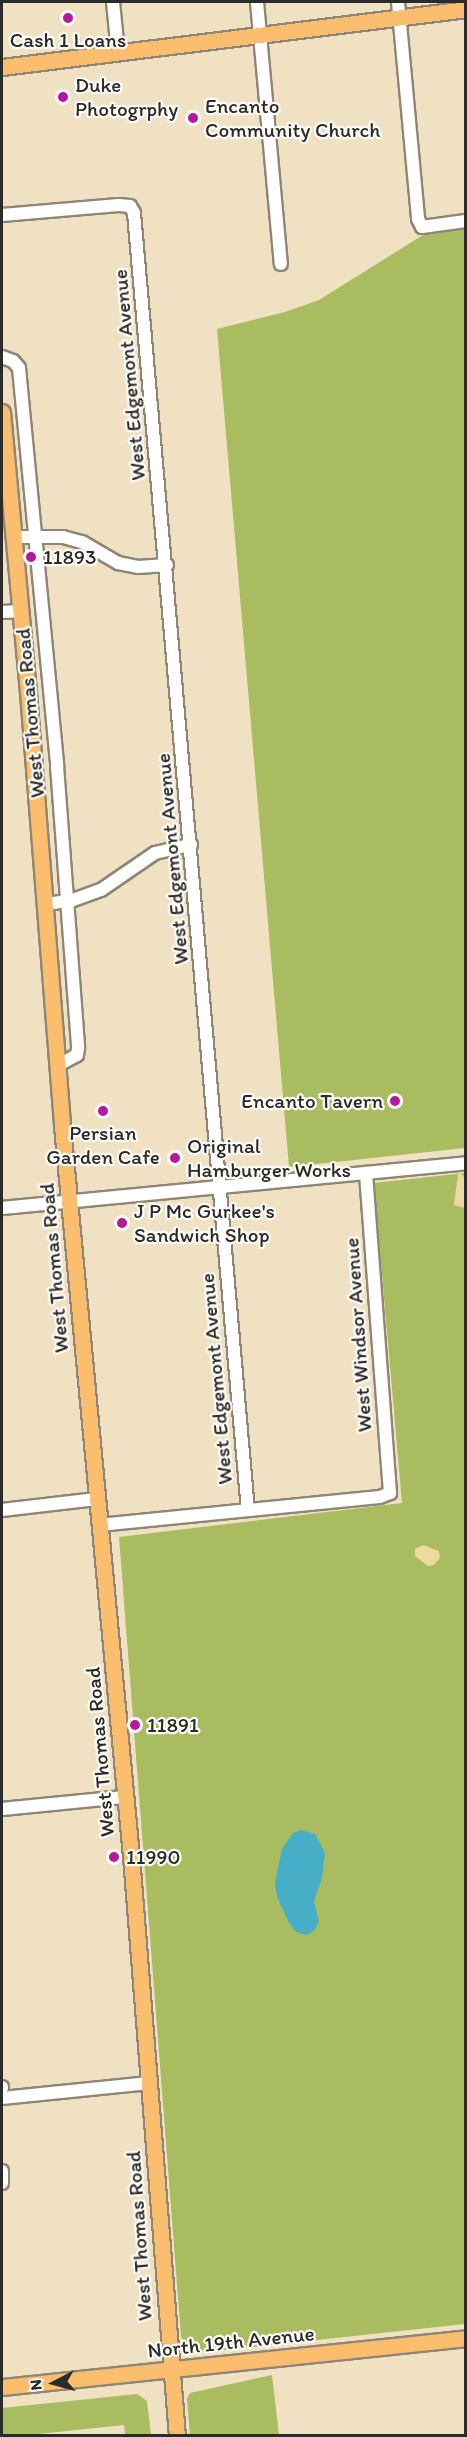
<!DOCTYPE html>
<html>
<head>
<meta charset="utf-8">
<style>
  body { margin:0 }
  #map { position:relative; width:467px; height:2437px; overflow:hidden; background:#f0e1c2; font-family:Itim,sans-serif }
  div>[style] { position:absolute }
  .green>* { inset:0; background:#a9bc60 }
  .sand>* { inset:0; background:#eeda9e }
  .water>* { inset:0; background:#46aec6 }
  .roads { filter:drop-shadow(2px 0 #8e8676) drop-shadow(-2px 0 #8e8676) drop-shadow(0 2px #8e8676) drop-shadow(0 -2px #8e8676) }
  .minor>* { height:12px; margin:-6px; padding:0 6px; transform-origin:6px; border-radius:6px; background:#fff }
  .major>* { height:15px; margin:-7.5px; padding:0 7.5px; transform-origin:7.5px; border-radius:7.5px; background:#fbbd6e }
  .dots>* { width:16px; height:16px; translate:-50% -50%; box-sizing:border-box; border:3px solid #fdfcf7; border-radius:50% }
  span { translate:-50% -50%; white-space:nowrap; text-align:center; line-height:1.15; -webkit-text-stroke:4.5px #fdfcf7; paint-order:stroke }
  .poi-label { font-size:21px; color:#2b2b2b }
  .left { translate:0 -50%; text-align:left }
  .right { translate:-100% -50%; text-align:right }
  .street-label { font-size:21px; color:#2b2b2b }
  .frame { position:absolute; inset:0; border:3px solid #2b2b2b; pointer-events:none }
  .north { position:absolute; left:24px; top:2353px; width:60px; height:60px; -webkit-text-stroke:4px #fdfcf7; paint-order:stroke; rotate:264deg; font-size:16px; font-weight:700; line-height:24px; text-align:center; color:#2b2b2b }
  .north::after { content:''; display:block; margin:auto; width:21px; height:27px; background:#2b2b2b; clip-path:polygon(50% 0,100% 100%,50% 72%,0 100%) }
</style>
</head>
<body>
<div id="map">
  <div class="green">
    <div style="clip-path:polygon(465px 227px,465px 1148px,289px 1167px,217px 329px,285px 312px,319px 300px,423px 235px)"></div>
    <div style="clip-path:polygon(465px 1173px,465px 2324px,215px 2351px,194px 2350px,184px 2344px,181px 2336px,119px 1537px,402px 1503px,374px 1183px)"></div>
    <div style="clip-path:polygon(272px 2375px,279px 2435px,190px 2435px,187px 2399px,190px 2393px)"></div>
    <div style="clip-path:polygon(137px 2394px,147px 2401px,151px 2435px,125px 2435px,124px 2425px,29px 2435px,2px 2435px,2px 2408px)"></div>
  </div>
  <div class="sand">
    <div style="clip-path:polygon(458px 1174px,462px 1174px,465px 1180px,465px 1208px,454px 1205px)"></div>
    <div style="clip-path:polygon(423px 1545px,439px 1551px,440px 1558px,434px 1565px,428px 1566px,415px 1556px,415px 1549px)"></div>
  </div>
  <div class="water">
    <div style="clip-path:polygon(301px 1830px,315px 1834px,325px 1853px,322px 1878px,314px 1901px,319px 1922px,314px 1931px,306px 1935px,296px 1932px,289px 1923px,277px 1897px,275px 1882px,282px 1849px,293px 1833px)"></div>
  </div>
  <div class="roads">
    <div class="minor">
      <div style="left:113px;top:2px;width:50px;rotate:84.3deg"></div>
      <div style="left:257px;top:2px;width:263px;rotate:84.8deg"></div>
      <div style="left:398px;top:2px;width:218px;rotate:84.7deg"></div>
      <div style="left:418px;top:219px;width:9px;rotate:63deg"></div>
      <div style="left:422px;top:227px;width:44px;rotate:-7.8deg"></div>
      <div style="left:2px;top:215px;width:117px;rotate:-4.9deg"></div>
      <div style="left:119px;top:205px;width:11px;rotate:5deg"></div>
      <div style="left:130px;top:206px;width:8px;rotate:60deg"></div>
      <div style="left:134px;top:213px;width:1302px;rotate:84.98deg"></div>
      <div style="left:2px;top:357px;width:12px;rotate:20deg"></div>
      <div style="left:13px;top:361px;width:9px;rotate:49deg"></div>
      <div style="left:19px;top:368px;width:400px;rotate:84.5deg"></div>
      <div style="left:57px;top:766px;width:283px;rotate:85.7deg"></div>
      <div style="left:78px;top:1048px;width:7px;rotate:98deg"></div>
      <div style="left:77px;top:1055px;width:21px;rotate:152deg"></div>
      <div style="left:14px;top:537px;width:49px"></div>
      <div style="left:63px;top:537px;width:20px;rotate:15deg"></div>
      <div style="left:82px;top:542px;width:42px;rotate:30.3deg"></div>
      <div style="left:118px;top:563px;width:20px;rotate:11deg"></div>
      <div style="left:138px;top:567px;width:29px;rotate:-4deg"></div>
      <div style="left:2px;top:612px;width:19px;rotate:-3deg"></div>
      <div style="left:46px;top:904px;width:27px;rotate:-8deg"></div>
      <div style="left:73px;top:900px;width:30px;rotate:-20deg"></div>
      <div style="left:101px;top:890px;width:65px;rotate:-34.4deg"></div>
      <div style="left:155px;top:853px;width:37px;rotate:-13deg"></div>
      <div style="left:2px;top:1208px;width:466px;rotate:-5.5deg"></div>
      <div style="left:2px;top:1510px;width:95px;rotate:-6.7deg"></div>
      <div style="left:99px;top:1525px;width:282px;rotate:-5.7deg"></div>
      <div style="left:380px;top:1497px;width:11px;rotate:-22deg"></div>
      <div style="left:390px;top:1493px;width:321px;rotate:-94.3deg"></div>
      <div style="left:2px;top:1809px;width:124px;rotate:-5.6deg"></div>
      <div style="left:2px;top:2087px;width:1px;rotate:90deg"></div>
      <div style="left:2px;top:2098px;width:148px;rotate:-5.8deg"></div>
      <div style="left:2px;top:2171px;width:12px;rotate:90deg"></div>
    </div>
    <div class="major">
      <div style="left:2px;top:67px;width:468px;rotate:-7.1deg"></div>
      <div style="left:2px;top:412px;width:281px;rotate:84.7deg"></div>
      <div style="left:28px;top:692px;width:435px;rotate:85.5deg"></div>
      <div style="left:62px;top:1126px;width:733px;rotate:84.6deg"></div>
      <div style="left:131px;top:1856px;width:582px;rotate:85.47deg"></div>
      <div style="left:2px;top:2387px;width:467px;rotate:-6deg"></div>
    </div>
  </div>
  <div class="dots">
    <div style="left:68px;top:18px;background:#b5179e"></div>
    <div style="left:63px;top:97px;background:#b5179e"></div>
    <div style="left:193px;top:118px;background:#b5179e"></div>
    <div style="left:31px;top:557px;background:#b5179e"></div>
    <div style="left:395px;top:1101px;background:#b5179e"></div>
    <div style="left:103px;top:1111px;background:#b5179e"></div>
    <div style="left:175px;top:1158px;background:#b5179e"></div>
    <div style="left:122px;top:1223px;background:#b5179e"></div>
    <div style="left:135px;top:1725px;background:#b5179e"></div>
    <div style="left:114px;top:1857px;background:#b5179e"></div>
  </div>
  <div class="poi-label">
    <span style="left:68px;top:40px">Cash 1 Loans</span>
    <span class="left" style="left:75px;top:97px">Duke<br>Photogrphy</span>
    <span class="left" style="left:205px;top:118px">Encanto<br>Community Church</span>
    <span class="left" style="left:43px;top:557px">11893</span>
    <span class="right" style="left:383px;top:1101px">Encanto Tavern</span>
    <span style="left:103px;top:1145px">Persian<br>Garden Cafe</span>
    <span class="left" style="left:187px;top:1158px">Original<br>Hamburger Works</span>
    <span class="left" style="left:134px;top:1223px">J P Mc Gurkee's<br>Sandwich Shop</span>
    <span class="left" style="left:147px;top:1725px">11891</span>
    <span class="left" style="left:126px;top:1857px">11990</span>
  </div>
  <div class="street-label">
    <span style="left:129px;top:375px;rotate:-95deg">West Edgemont Avenue</span>
    <span style="left:30px;top:713px;rotate:-95deg">West Thomas Road</span>
    <span style="left:172px;top:859px;rotate:-95deg">West Edgemont Avenue</span>
    <span style="left:54px;top:1268px;rotate:-95deg">West Thomas Road</span>
    <span style="left:358px;top:1335px;rotate:-94deg">West Windsor Avenue</span>
    <span style="left:216px;top:1379px;rotate:-95deg">West Edgemont Avenue</span>
    <span style="left:100px;top:1752px;rotate:-95deg">West Thomas Road</span>
    <span style="left:139px;top:2236px;rotate:-94deg">West Thomas Road</span>
    <span style="left:231px;top:2342px;rotate:-6deg">North 19th Avenue</span>
  </div>
  <div class="frame"></div>
  <div class="north">N</div>
</div>
</body>
</html>
